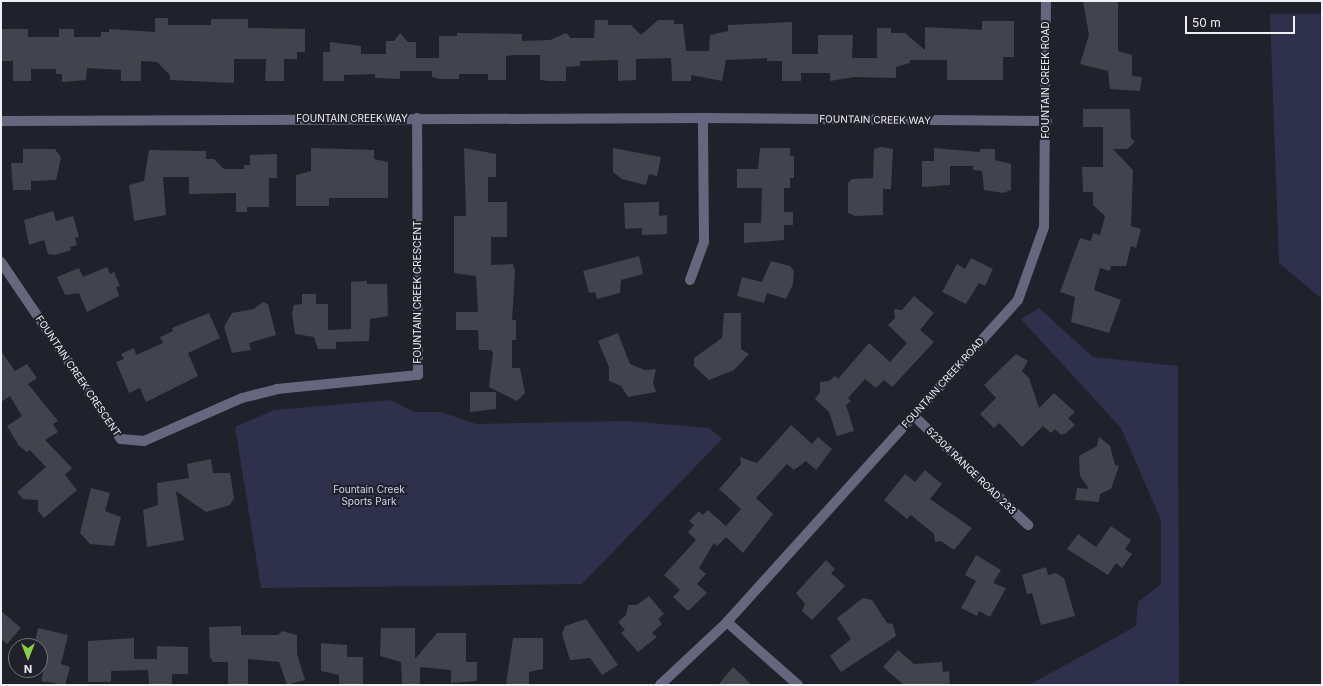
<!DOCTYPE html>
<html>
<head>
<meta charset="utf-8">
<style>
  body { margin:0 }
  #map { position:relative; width:1323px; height:686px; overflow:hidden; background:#20212a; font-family:Inter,sans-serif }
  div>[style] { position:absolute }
  .green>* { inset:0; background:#2f304c }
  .building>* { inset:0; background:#42434d }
  .minor>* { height:10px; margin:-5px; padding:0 5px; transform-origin:5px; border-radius:5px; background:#65677e }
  span { translate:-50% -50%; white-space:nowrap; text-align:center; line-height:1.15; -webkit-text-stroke:4px #20212a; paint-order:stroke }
  .street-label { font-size:10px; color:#efeff6 }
  .park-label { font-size:10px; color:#d0d3f3 }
  .frame { position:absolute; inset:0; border:2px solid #efeff6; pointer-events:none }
  .north { position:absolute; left:8px; top:638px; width:40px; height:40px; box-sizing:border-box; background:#20212a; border:1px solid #73737c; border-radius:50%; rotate:180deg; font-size:11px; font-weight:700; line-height:16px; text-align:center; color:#efeff6 }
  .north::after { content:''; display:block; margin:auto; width:14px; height:18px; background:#8dce44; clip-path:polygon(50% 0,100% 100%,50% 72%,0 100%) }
  .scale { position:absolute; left:1185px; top:16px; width:110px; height:18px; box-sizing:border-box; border:2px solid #efeff6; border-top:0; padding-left:5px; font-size:12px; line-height:14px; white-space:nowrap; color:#efeff6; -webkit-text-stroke:3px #20212a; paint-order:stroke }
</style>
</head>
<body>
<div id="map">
  <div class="green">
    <div style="clip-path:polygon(1270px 14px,1322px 14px,1322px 299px,1279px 263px)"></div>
    <div style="clip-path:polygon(1039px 308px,1093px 357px,1178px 366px,1179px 685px,1029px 685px,1136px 626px,1138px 602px,1161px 584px,1161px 520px,1121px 428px,1021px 319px)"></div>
    <div style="clip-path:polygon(390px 400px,415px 412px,441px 412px,476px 424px,628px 421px,709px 428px,722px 439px,582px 584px,261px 588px,235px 427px,274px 410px)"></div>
  </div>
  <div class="building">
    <div style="clip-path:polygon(1083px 1px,1118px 1px,1118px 51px,1132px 55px,1132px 76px,1142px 77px,1140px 91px,1110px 89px,1108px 71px,1080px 64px,1089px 35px)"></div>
    <div style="clip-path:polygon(155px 18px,168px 18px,168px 25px,211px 25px,211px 19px,248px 19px,248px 28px,305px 29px,305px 52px,297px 52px,297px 59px,284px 59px,284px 81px,265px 81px,266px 59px,234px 59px,234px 83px,170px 80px,170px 75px,157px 62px,141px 61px,141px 81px,121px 81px,121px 70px,87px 68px,86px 80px,62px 82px,62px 74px,56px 74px,56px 69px,31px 69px,31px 81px,13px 81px,13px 61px,1px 61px,1px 29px,28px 29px,28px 37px,59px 37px,59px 29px,74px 29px,74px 37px,101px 37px,101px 32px,109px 32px,109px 29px,155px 32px)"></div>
    <div style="clip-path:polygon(595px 20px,608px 20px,608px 25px,631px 25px,641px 35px,658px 20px,674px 20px,674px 24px,683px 24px,686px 51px,709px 51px,710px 35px,728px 31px,728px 25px,792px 22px,792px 54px,818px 54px,818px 35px,853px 35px,852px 58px,877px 58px,877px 28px,891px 28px,891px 33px,905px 33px,925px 50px,925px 27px,982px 30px,982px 21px,1014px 21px,1014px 57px,1003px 57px,1003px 80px,947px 80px,947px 60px,910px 60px,910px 63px,896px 67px,896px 78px,854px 77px,830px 81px,830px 73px,801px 73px,801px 81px,782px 81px,782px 61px,767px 61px,767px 58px,726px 60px,722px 81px,691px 75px,691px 81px,672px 81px,671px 58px,636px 59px,636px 80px,618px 81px,618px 60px,580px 61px,580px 66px,566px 67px,566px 81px,549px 81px,540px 80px,540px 55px,515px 55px,506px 56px,506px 80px,488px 80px,488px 74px,459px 74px,459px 79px,440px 79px,432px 77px,432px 71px,400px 71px,400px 79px,375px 78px,375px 74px,344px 75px,344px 81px,323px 81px,323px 52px,330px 52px,330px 42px,361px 46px,361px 54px,386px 54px,386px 41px,394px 41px,400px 33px,408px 42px,416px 42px,416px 58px,439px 58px,439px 36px,457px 36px,457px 33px,522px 34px,522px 41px,550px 40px,566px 33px,571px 38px,594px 38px)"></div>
    <div style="clip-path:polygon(1083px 109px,1130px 109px,1131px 138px,1135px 142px,1127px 149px,1113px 149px,1133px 170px,1131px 226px,1141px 229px,1136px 248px,1131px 246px,1126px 266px,1111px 266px,1110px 271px,1100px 268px,1094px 290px,1121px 300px,1109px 333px,1071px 322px,1075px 297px,1060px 292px,1080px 238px,1091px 241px,1093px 233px,1100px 235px,1105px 216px,1093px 205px,1093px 192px,1083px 192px,1082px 167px,1103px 167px,1103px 127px,1083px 127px)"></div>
    <div style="clip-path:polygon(881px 147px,893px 149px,891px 189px,883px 189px,883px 215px,855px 216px,848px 213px,848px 183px,852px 179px,873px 178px,874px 149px)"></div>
    <div style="clip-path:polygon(311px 148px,374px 150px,374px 159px,388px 162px,388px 198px,329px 198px,329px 206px,296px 206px,296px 175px,311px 171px)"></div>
    <div style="clip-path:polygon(464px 148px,496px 154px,496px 177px,488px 177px,488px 202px,507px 202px,507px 237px,491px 237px,491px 265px,513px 264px,515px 272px,512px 320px,516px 320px,516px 340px,512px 340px,512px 368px,520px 368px,525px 393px,517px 401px,489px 387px,493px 353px,491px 350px,479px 350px,478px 330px,456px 330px,456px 312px,478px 312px,476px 276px,454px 273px,454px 216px,466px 216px)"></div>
    <div style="clip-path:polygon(613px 148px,661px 157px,657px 176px,649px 174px,646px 185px,622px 179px,613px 172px)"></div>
    <div style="clip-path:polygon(760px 148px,790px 148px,790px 156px,794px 156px,794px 178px,790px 178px,790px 188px,784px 188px,784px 212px,793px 212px,793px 225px,784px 225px,784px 240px,744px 243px,744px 223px,761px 223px,762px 188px,737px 188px,737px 169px,758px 169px)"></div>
    <div style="clip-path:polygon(934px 148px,980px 152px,980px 149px,995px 149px,995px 160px,1011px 164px,1011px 190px,1003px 193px,984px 190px,982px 171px,973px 170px,973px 166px,950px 166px,950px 185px,922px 187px,922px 161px,934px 161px)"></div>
    <div style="clip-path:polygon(23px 149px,55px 149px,61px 158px,56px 180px,31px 181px,31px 190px,13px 190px,11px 163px,23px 163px)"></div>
    <div style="clip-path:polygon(149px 150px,206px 151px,206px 159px,214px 159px,224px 169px,244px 169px,244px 165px,250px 165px,250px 155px,277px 154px,277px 178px,269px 178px,269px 207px,247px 207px,247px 212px,236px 212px,236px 193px,189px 194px,189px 177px,163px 177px,166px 215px,134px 221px,129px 185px,144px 181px)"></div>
    <div style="clip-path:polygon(659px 202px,659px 216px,667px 215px,667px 234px,642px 235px,642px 228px,625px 229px,624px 203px)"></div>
    <div style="clip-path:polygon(53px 211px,56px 221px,73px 216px,79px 237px,75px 238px,77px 245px,70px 247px,71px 250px,55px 255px,48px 254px,44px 240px,29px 245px,24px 220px)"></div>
    <div style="clip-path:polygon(639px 256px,643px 274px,621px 280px,620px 293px,597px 299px,595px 292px,589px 293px,583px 271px)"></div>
    <div style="clip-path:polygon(971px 258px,993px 269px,985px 286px,979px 283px,966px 304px,942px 292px,957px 264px,965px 269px)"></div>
    <div style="clip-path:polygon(771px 261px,790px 266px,794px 271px,793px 284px,786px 299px,767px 293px,764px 303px,737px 296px,742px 277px,762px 282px)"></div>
    <div style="clip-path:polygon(107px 267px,110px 274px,114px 272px,120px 286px,116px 287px,119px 296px,87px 312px,79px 293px,65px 295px,57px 277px,79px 268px,83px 277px)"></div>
    <div style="clip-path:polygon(367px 281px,367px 284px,387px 284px,388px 316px,370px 319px,369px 341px,336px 342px,336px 349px,318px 349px,314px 337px,295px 334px,292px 313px,294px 305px,302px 304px,302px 294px,316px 294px,316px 304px,328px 304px,328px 330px,351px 329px,351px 282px)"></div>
    <div style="clip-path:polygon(914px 296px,934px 313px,920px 330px,934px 342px,892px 387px,884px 380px,876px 388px,865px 379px,848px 398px,851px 401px,846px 405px,854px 431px,837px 436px,829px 412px,815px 399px,820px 392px,820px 382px,829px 381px,835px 376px,838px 379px,869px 343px,890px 362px,907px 343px,888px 325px,895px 318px,894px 309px,902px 310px)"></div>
    <div style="clip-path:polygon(263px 302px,268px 304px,276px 335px,249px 343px,251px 350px,232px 353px,224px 327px,232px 313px,254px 309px)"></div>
    <div style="clip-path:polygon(209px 313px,220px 338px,188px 353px,198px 376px,146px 402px,140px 388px,129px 393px,116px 362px,124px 359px,121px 354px,134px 348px,136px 355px,163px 343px,160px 337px,173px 331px,172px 328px)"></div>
    <div style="clip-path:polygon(724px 313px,741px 313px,741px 349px,749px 354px,734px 370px,709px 380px,694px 366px,694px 358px,722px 338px)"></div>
    <div style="clip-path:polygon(618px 333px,630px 364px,645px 370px,656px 369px,653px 383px,656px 392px,628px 397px,621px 386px,609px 381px,609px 367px,598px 341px)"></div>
    <div style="clip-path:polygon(1px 351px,15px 371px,27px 364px,37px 378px,28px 384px,58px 421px,53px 424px,58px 432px,45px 440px,72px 468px,65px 475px,77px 490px,44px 518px,38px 511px,38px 500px,23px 499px,17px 492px,46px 467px,30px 450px,27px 452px,19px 446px,7px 426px,22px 416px,10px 396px,1px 402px)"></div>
    <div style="clip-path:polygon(1016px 354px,1028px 361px,1022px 371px,1029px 378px,1039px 408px,1054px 393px,1075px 412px,1068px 418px,1075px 425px,1066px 433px,1061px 435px,1055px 429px,1051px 433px,1043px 426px,1022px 447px,999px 423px,994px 428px,980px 414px,996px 398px,984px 385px)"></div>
    <div style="clip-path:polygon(470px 392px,496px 392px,496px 409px,470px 412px)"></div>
    <div style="clip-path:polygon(791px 425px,812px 444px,818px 437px,832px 449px,816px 470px,806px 461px,794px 470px,787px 464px,756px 498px,773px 514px,743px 553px,726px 537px,717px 546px,714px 543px,699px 568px,706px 574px,697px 584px,707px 593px,688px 611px,673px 597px,680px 590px,664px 575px,696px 540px,688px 532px,694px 525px,689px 521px,699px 511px,703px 515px,708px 510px,726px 526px,741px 509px,719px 489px,741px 464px,740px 457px,757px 463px)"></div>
    <div style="clip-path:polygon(1099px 437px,1110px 446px,1115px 465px,1119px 466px,1111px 489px,1100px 494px,1099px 502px,1075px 500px,1077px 488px,1089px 489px,1080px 476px,1079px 456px,1097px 446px)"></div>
    <div style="clip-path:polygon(211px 459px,213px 473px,230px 473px,234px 498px,230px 505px,206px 512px,176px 491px,184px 540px,147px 547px,143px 510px,158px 505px,157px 483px,189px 478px,187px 464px)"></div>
    <div style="clip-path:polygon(925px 470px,942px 484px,930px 499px,972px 528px,954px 550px,941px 541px,935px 542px,934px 534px,911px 515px,907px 519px,884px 500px,905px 474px,915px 482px)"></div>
    <div style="clip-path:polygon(91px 488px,110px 493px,105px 511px,121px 517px,114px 546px,90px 544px,80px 533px)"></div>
    <div style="clip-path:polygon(1111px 526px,1131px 540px,1125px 549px,1132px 554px,1122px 568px,1116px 563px,1108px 575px,1067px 549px,1078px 534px,1096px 547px)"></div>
    <div style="clip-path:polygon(976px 555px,1001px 570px,993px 583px,1006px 588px,990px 617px,979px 611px,977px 616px,961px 608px,976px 581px,965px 575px)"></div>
    <div style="clip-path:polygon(826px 560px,835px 569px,831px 573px,845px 586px,812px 620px,802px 611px,805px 604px,796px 593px)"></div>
    <div style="clip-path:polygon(1046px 567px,1048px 575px,1056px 573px,1064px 578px,1075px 616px,1041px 625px,1032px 593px,1027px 594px,1022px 575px)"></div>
    <div style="clip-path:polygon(649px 596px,664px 614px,658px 619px,662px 624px,652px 633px,657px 637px,638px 652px,621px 633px,625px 630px,618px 622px,626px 615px,628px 605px,637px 605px)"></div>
    <div style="clip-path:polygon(863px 598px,872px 600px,887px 623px,893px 624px,896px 636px,841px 672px,830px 656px,851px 639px,837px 618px)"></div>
    <div style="clip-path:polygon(1px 611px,21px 628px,7px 644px,1px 639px)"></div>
    <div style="clip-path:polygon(586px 619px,618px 665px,602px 675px,590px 658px,570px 660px,562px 634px,565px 626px)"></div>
    <div style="clip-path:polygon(241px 626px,241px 635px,278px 635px,282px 631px,297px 635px,297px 654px,305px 680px,287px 685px,279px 662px,248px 659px,248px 684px,228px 684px,228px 662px,213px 662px,210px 657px,209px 627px)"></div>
    <div style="clip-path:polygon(38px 628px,68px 635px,61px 664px,70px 667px,65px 685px,41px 681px,44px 668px,40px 667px,40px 646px,34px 646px)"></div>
    <div style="clip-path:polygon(381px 628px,415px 628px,415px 659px,437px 633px,466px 633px,466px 662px,477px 662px,477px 681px,451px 683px,451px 670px,420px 667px,420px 685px,402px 685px,401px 662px,380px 656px)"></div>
    <div style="clip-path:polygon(134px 638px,134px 659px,157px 659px,157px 646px,188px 647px,188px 674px,172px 674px,172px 685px,149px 684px,148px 670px,111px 671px,111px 682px,88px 682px,88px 641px)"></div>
    <div style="clip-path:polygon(513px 638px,543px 638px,543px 669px,529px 672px,529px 685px,506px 684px)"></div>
    <div style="clip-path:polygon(321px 643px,347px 645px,347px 657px,363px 657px,363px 684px,339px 685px,339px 675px,321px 671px)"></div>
    <div style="clip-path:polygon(898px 650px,914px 664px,942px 662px,943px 672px,949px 671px,950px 685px,904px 685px,883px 667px)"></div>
    <div style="clip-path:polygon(733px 667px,752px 685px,718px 685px)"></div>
  </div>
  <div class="minor">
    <div style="left:1px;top:121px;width:702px;rotate:-0.24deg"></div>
    <div style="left:703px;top:118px;width:344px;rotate:0.5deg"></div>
    <div style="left:1px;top:262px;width:214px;rotate:55.9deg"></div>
    <div style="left:121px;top:439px;width:23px;rotate:5deg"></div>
    <div style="left:144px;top:441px;width:107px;rotate:-23.7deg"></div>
    <div style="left:242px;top:398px;width:36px;rotate:-14deg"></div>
    <div style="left:277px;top:389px;width:142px;rotate:-5.7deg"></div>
    <div style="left:418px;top:375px;width:257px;rotate:-90.2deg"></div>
    <div style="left:690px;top:280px;width:40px;rotate:-69.8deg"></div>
    <div style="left:704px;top:242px;width:124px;rotate:-90.5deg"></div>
    <div style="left:914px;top:416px;width:158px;rotate:43.7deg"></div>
    <div style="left:727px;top:622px;width:95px;rotate:41.6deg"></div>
    <div style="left:660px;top:685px;width:92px;rotate:-43.2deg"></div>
    <div style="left:727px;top:622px;width:434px;rotate:-47.9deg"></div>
    <div style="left:1018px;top:300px;width:77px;rotate:-70.4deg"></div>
    <div style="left:1044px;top:227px;width:226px;rotate:-89.5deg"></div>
  </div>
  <div class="street-label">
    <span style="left:1046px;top:80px;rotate:-90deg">FOUNTAIN CREEK ROAD</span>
    <span style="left:352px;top:119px">FOUNTAIN CREEK WAY</span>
    <span style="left:875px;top:120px;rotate:1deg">FOUNTAIN CREEK WAY</span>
    <span style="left:418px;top:292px;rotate:-90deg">FOUNTAIN CREEK CRESCENT</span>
    <span style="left:78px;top:376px;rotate:56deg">FOUNTAIN CREEK CRESCENT</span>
    <span style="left:943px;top:383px;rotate:-48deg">FOUNTAIN CREEK ROAD</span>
    <span style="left:971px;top:471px;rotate:44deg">52304 RANGE ROAD 233</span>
  </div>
  <div class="park-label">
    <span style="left:369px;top:495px">Fountain Creek<br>Sports Park</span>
  </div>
  <div class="frame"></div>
  <div class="north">N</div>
  <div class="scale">50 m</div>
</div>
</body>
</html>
